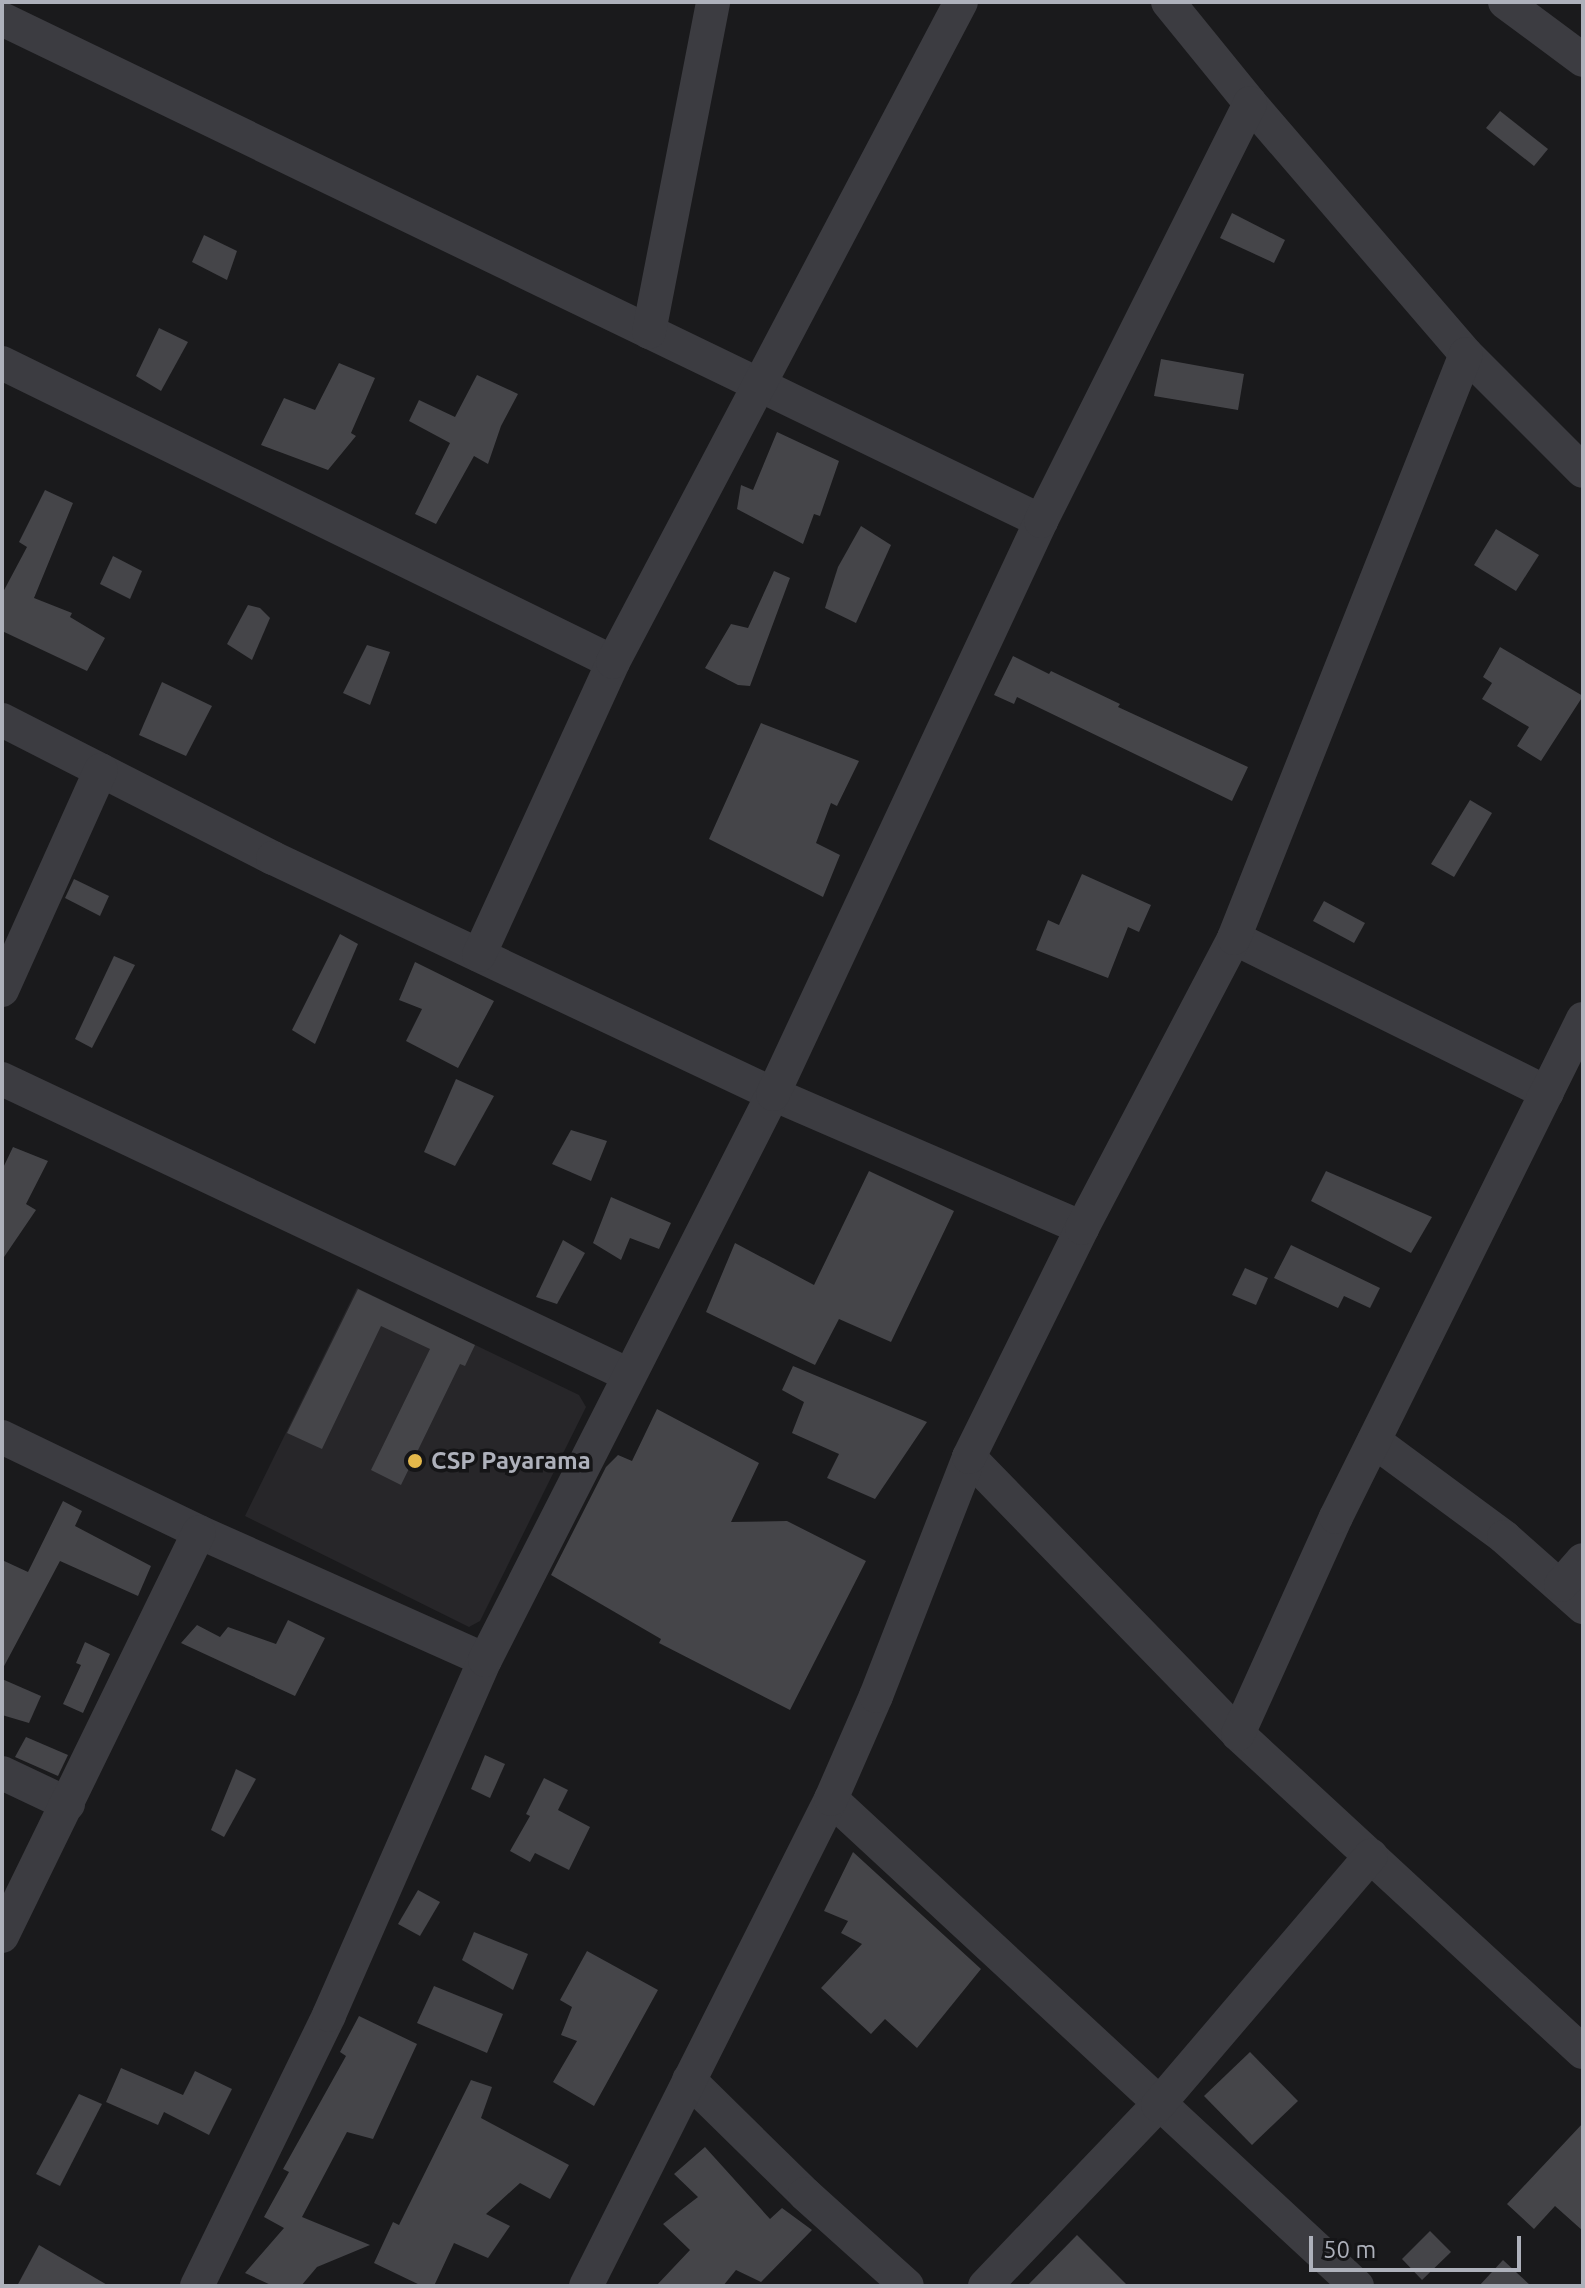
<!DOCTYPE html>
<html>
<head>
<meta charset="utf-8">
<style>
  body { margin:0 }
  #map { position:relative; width:1585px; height:2288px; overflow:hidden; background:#1a1a1c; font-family:Ubuntu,sans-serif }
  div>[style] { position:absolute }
  .built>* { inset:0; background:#272629 }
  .building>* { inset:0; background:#454549 }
  .minor>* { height:34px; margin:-17px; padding:0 17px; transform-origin:17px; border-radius:17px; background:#3c3c41 }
  .dots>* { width:22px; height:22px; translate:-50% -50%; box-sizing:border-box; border:4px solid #151517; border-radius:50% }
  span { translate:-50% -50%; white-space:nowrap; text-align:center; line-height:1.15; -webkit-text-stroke:7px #151517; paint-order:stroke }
  .poi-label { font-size:24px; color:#aeb1bb; font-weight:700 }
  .left { translate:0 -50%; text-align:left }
  .frame { position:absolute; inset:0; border:4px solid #aeb1bb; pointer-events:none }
  .scale { position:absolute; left:1309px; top:2236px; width:212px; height:36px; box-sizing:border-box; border:4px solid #aeb1bb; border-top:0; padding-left:10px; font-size:24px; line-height:28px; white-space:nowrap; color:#aeb1bb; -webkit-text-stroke:6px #151517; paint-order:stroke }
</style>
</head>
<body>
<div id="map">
  <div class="built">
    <div style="clip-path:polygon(357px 1288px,579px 1395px,586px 1407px,480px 1621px,469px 1627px,245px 1516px)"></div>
  </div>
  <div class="building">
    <div style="clip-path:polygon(1500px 111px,1548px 149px,1534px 166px,1486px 128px)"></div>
    <div style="clip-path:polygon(1232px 213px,1285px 240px,1274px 263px,1220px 238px)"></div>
    <div style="clip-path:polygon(204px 235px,237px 251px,227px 280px,192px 262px)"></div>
    <div style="clip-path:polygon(159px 328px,188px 342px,161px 391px,136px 376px)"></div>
    <div style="clip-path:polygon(1161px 359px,1244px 374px,1238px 410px,1154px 396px)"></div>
    <div style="clip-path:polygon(339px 363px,375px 378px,351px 433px,356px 436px,328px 470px,261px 445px,284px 398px,315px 410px)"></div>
    <div style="clip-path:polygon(477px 375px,518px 394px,501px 426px,488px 464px,474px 456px,436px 524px,415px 514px,450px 443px,409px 421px,419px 400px,455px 417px)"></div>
    <div style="clip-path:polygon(777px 432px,839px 461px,820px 516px,814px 514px,803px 544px,737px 509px,741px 485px,753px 490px)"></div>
    <div style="clip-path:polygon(45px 490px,73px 503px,34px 598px,72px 613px,70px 617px,105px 638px,87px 671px,2px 631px,2px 594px,27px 547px,19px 542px)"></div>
    <div style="clip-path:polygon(861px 526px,891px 545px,856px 623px,825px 608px,838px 567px)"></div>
    <div style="clip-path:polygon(1496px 529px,1539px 555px,1516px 591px,1474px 565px)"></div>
    <div style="clip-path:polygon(113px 556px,142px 571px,130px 599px,100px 584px)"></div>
    <div style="clip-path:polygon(774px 571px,790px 578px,750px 686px,738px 685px,705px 668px,731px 624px,748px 628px)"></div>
    <div style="clip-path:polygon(248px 605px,260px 608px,270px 618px,252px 660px,227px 644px)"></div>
    <div style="clip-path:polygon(367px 645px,390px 652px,370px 705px,343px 693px)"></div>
    <div style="clip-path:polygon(1500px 647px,1583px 696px,1541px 761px,1517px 746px,1529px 727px,1482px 699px,1492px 683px,1483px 677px)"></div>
    <div style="clip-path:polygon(1013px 656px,1049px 674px,1051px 671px,1120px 704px,1118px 707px,1248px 767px,1232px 801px,1017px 697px,1014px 704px,994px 695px)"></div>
    <div style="clip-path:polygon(162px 682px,212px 706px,186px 756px,139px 735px)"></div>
    <div style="clip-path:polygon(761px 723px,859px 761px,837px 806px,831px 803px,816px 843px,840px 855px,823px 897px,709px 839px)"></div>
    <div style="clip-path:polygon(1470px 800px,1492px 813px,1454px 877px,1431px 864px)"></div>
    <div style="clip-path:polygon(1082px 874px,1151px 905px,1139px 932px,1128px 927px,1108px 978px,1036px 950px,1048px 920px,1059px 925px)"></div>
    <div style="clip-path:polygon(74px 879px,109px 896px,100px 916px,65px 898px)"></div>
    <div style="clip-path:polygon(1324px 901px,1365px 923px,1354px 943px,1313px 921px)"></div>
    <div style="clip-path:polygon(340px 934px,358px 944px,315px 1044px,292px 1030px)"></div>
    <div style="clip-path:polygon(114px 956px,135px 965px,92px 1048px,75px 1039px)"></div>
    <div style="clip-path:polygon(415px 962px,494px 1001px,458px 1068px,406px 1041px,422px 1009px,399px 1000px)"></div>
    <div style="clip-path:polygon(456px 1079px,494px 1096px,455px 1166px,424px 1152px)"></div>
    <div style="clip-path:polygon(571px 1130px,607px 1141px,591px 1181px,552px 1164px)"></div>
    <div style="clip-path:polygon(13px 1147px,48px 1161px,26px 1204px,36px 1210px,2px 1260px,2px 1170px)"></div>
    <div style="clip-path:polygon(869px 1171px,954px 1211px,891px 1342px,839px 1319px,815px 1365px,706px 1312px,735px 1243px,814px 1285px)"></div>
    <div style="clip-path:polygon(1326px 1171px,1432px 1217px,1411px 1253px,1311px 1201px)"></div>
    <div style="clip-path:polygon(611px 1197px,671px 1223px,659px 1249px,630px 1238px,621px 1260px,593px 1243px)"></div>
    <div style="clip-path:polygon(563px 1240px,585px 1253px,557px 1304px,536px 1297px)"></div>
    <div style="clip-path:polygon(1291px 1245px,1380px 1288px,1370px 1308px,1344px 1296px,1338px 1308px,1274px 1278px)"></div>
    <div style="clip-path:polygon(1245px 1268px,1268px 1278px,1256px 1305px,1232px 1295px)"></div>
    <div style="clip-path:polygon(358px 1289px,475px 1345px,465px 1366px,460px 1364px,401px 1485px,371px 1470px,430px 1349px,381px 1326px,322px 1449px,287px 1433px)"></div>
    <div style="clip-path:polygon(793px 1366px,927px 1422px,875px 1499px,827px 1478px,839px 1454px,792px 1433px,804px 1402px,782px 1390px)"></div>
    <div style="clip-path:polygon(657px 1409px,759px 1463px,731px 1522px,787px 1521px,866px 1561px,790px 1710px,659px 1643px,661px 1639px,551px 1575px,606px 1467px,618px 1455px,632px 1461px)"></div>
    <div style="clip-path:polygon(63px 1501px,82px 1511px,75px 1526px,151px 1566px,138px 1596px,60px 1561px,2px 1670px,2px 1560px,28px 1572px)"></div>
    <div style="clip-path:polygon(288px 1620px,325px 1638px,295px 1696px,181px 1643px,197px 1625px,220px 1637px,228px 1627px,276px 1644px)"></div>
    <div style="clip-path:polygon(85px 1642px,110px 1654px,83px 1713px,63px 1704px,81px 1665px,76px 1663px)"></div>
    <div style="clip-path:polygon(2px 1679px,41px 1696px,29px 1723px,2px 1715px)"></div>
    <div style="clip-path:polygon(26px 1737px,68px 1755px,58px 1776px,15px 1757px)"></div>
    <div style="clip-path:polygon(485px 1755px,505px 1764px,490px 1798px,471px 1789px)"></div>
    <div style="clip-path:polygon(236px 1769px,256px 1779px,224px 1837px,211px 1830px)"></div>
    <div style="clip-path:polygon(544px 1778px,568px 1790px,558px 1810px,590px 1827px,569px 1870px,535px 1853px,530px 1862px,510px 1851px,530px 1816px,526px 1814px)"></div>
    <div style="clip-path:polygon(853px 1852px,981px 1969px,917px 2048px,885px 2019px,871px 2034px,821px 1988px,862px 1944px,841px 1933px,848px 1921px,824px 1911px)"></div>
    <div style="clip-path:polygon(418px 1890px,440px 1902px,420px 1936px,398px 1924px)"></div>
    <div style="clip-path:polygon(474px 1932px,528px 1954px,513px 1990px,462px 1960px)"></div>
    <div style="clip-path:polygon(587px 1951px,658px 1990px,594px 2106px,553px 2082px,577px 2041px,561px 2035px,572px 2007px,560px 2000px)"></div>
    <div style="clip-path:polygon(434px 1986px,503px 2014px,487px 2053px,417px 2023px)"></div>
    <div style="clip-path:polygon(359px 2016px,417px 2044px,373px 2139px,347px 2132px,302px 2217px,370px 2245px,317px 2267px,301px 2286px,273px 2286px,245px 2273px,284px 2228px,264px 2217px,289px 2172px,283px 2169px,346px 2056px,340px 2052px)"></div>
    <div style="clip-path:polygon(1250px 2052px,1298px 2101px,1252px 2145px,1204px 2096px)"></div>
    <div style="clip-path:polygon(121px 2068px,183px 2095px,195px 2071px,232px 2089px,209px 2135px,164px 2112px,158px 2125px,106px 2102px)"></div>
    <div style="clip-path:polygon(471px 2080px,492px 2087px,481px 2118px,569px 2165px,550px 2199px,520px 2183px,486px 2214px,510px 2226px,488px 2258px,454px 2243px,434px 2286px,422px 2286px,374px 2263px,393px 2222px,399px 2225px)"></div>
    <div style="clip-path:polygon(79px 2094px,102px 2104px,60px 2186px,36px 2174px)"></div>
    <div style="clip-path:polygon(1583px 2123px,1583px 2231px,1555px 2206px,1534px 2229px,1507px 2204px)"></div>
    <div style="clip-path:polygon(705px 2147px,770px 2219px,782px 2208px,812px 2230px,761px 2282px,736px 2270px,723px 2286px,656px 2286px,690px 2250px,663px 2224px,698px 2197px,674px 2174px)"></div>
    <div style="clip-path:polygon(1430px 2231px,1451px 2252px,1422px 2280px,1402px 2259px)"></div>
    <div style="clip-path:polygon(1077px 2235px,1128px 2286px,1027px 2286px)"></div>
    <div style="clip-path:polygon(39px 2245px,109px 2286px,17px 2286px)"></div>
    <div style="clip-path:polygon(1503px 2260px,1531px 2286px,1479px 2286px)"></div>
  </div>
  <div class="minor">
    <div style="left:1168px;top:2px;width:130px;rotate:50.9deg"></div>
    <div style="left:1250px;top:103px;width:331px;rotate:49.3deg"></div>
    <div style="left:1466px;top:354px;width:165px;rotate:45deg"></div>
    <div style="left:1505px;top:2px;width:97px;rotate:36.6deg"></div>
    <div style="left:2px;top:19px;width:1154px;rotate:25.79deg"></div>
    <div style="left:649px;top:332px;width:336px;rotate:-79deg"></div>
    <div style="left:2px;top:363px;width:680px;rotate:26.08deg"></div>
    <div style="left:2px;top:720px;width:304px;rotate:27deg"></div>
    <div style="left:273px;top:858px;width:553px;rotate:25.27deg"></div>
    <div style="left:773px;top:1094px;width:337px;rotate:23.4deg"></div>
    <div style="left:1234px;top:938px;width:349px;rotate:26.3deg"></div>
    <div style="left:479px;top:955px;width:322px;rotate:-65.4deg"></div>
    <div style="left:613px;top:662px;width:746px;rotate:-62.2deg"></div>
    <div style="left:2px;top:990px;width:241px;rotate:-65.8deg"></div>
    <div style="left:2px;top:1079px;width:693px;rotate:25.27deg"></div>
    <div style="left:2px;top:1437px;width:219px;rotate:25.7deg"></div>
    <div style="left:199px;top:1532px;width:313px;rotate:24.1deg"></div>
    <div style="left:1374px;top:1441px;width:162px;rotate:36.4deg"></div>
    <div style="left:1504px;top:1537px;width:106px;rotate:41.5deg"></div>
    <div style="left:969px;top:1457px;width:386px;rotate:45.8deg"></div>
    <div style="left:1238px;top:1734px;width:469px;rotate:42.7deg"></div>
    <div style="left:1561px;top:1585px;width:33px;rotate:-49deg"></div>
    <div style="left:1238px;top:1734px;width:238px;rotate:-65.7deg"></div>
    <div style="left:1336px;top:1517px;width:556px;rotate:-63.62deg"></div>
    <div style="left:2px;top:1773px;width:73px;rotate:25.2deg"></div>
    <div style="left:831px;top:1799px;width:717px;rotate:42.8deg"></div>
    <div style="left:2px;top:1936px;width:449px;rotate:-64deg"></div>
    <div style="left:689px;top:2080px;width:163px;rotate:44.5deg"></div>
    <div style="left:805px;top:2194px;width:137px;rotate:42deg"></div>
    <div style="left:197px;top:2286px;width:301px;rotate:-64deg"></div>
    <div style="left:329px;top:2015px;width:388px;rotate:-66.3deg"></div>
    <div style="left:485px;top:1660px;width:635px;rotate:-63.03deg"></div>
    <div style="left:773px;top:1094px;width:633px;rotate:-64.93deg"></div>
    <div style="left:1041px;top:521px;width:467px;rotate:-63.4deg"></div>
    <div style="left:586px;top:2286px;width:545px;rotate:-63.29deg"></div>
    <div style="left:831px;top:1799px;width:112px;rotate:-66.4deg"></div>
    <div style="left:876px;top:1696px;width:256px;rotate:-68.7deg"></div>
    <div style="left:969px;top:1457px;width:255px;rotate:-63.7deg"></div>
    <div style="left:1082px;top:1228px;width:327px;rotate:-62.3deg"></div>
    <div style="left:1234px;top:938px;width:628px;rotate:-68.33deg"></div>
    <div style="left:985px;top:2286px;width:250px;rotate:-46.3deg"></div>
    <div style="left:1158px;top:2105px;width:328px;rotate:-49.5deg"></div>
  </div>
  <div class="dots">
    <div style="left:415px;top:1461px;background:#e4b84b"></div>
  </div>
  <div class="poi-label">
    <span class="left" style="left:431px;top:1461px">CSP Payarama</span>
  </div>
  <div class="frame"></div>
  <div class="scale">50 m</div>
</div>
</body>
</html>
